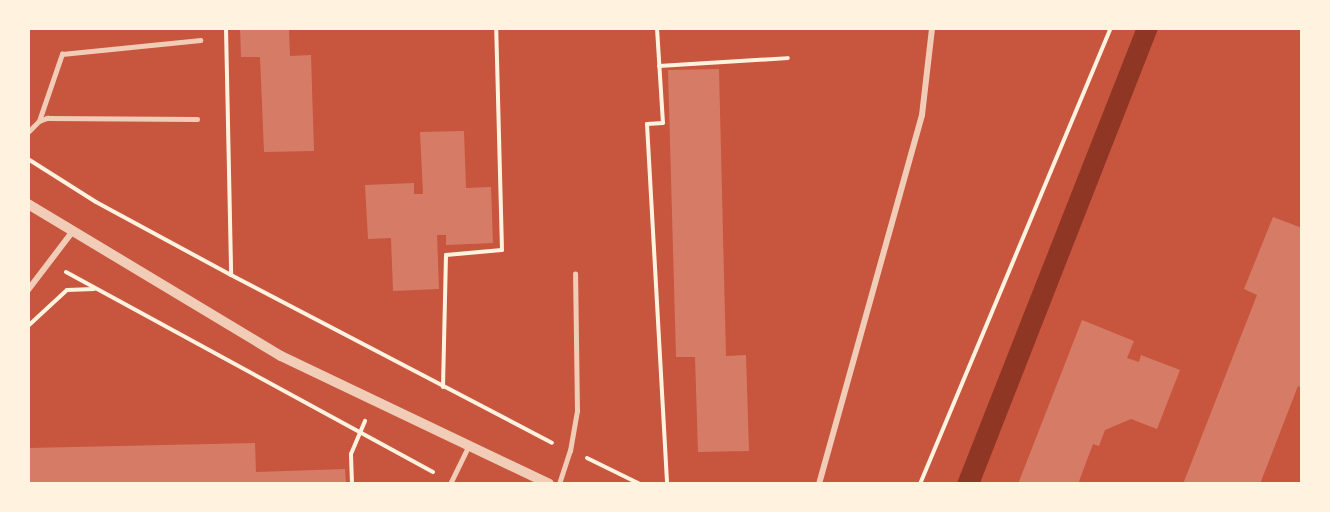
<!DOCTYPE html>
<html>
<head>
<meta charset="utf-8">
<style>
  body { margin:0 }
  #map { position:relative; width:1330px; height:512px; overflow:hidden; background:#c8553d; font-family:Karla,sans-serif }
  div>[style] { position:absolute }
  .water>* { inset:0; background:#8f3625 }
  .building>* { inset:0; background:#d67c66 }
  .path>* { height:4px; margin:-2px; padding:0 2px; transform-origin:2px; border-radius:2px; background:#fff3e0 }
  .service>* { height:4.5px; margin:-2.25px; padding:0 2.25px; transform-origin:2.25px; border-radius:2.25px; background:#f1ccb7 }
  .minor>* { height:6px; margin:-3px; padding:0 3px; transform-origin:3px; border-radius:3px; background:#f1ccb7 }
  .tertiary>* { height:10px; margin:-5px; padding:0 5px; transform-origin:5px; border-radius:5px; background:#f1ccb7 }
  span { translate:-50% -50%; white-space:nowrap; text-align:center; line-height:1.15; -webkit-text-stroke:6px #fff3e0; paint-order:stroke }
  .frame { position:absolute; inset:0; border:30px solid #fff3e0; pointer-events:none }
</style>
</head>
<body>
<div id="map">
  <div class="water">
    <div style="clip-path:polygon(1136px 29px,1158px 29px,980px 483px,957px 483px)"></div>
  </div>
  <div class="building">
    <div style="clip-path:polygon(240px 28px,289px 28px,290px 56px,311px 55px,314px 151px,264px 152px,260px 57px,241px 57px)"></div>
    <div style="clip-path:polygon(719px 69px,726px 356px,746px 355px,749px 451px,698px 452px,695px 357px,676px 357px,668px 70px)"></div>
    <div style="clip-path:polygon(464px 131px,466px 188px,491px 187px,493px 243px,446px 245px,446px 235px,437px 235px,439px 289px,393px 291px,391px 238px,368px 239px,365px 185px,414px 183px,414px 194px,423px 194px,420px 132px)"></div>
    <div style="clip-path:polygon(1273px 217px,1302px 228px,1302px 388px,1298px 386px,1260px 484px,1183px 484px,1257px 295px,1244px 289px)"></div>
    <div style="clip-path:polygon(1082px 320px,1134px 341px,1127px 358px,1139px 362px,1141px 355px,1180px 370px,1157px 429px,1131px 419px,1105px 430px,1099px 446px,1093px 444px,1078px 484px,1018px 484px)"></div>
    <div style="clip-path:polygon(255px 443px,256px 472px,345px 469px,346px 484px,28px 484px,28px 448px)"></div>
  </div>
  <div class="path">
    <div style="left:226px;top:28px;width:247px;rotate:88.8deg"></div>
    <div style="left:586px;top:28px;width:33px"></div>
    <div style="left:657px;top:28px;width:95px;rotate:86.4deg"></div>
    <div style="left:663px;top:123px;width:16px;rotate:176deg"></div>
    <div style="left:647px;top:124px;width:361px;rotate:86.8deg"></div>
    <div style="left:659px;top:66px;width:129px;rotate:-3.5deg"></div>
    <div style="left:28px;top:159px;width:80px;rotate:32.3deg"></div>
    <div style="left:96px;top:202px;width:153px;rotate:28.4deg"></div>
    <div style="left:231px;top:275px;width:362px;rotate:27.6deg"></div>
    <div style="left:66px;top:272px;width:418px;rotate:28.6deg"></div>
    <div style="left:28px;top:326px;width:53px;rotate:-42.7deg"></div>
    <div style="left:67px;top:290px;width:27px;rotate:-2deg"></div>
    <div style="left:443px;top:387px;width:132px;rotate:-88.7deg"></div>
    <div style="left:446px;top:255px;width:56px;rotate:-5.1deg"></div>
    <div style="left:502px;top:250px;width:222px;rotate:-91.5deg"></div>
    <div style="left:587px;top:458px;width:59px;rotate:26.1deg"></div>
    <div style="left:352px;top:484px;width:30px;rotate:-92deg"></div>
    <div style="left:351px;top:454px;width:36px;rotate:-67deg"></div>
    <div style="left:920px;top:484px;width:494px;rotate:-67.3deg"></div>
  </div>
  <div class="service">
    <div style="left:39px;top:121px;width:71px;rotate:-71.1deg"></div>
    <div style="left:62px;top:54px;width:139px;rotate:-5.8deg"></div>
    <div style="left:28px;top:132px;width:16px;rotate:-45deg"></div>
    <div style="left:39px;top:121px;width:9px;rotate:-21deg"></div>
    <div style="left:47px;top:118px;width:150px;rotate:0.4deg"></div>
    <div style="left:450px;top:484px;width:43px;rotate:-64deg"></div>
    <div style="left:559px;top:484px;width:35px;rotate:-72deg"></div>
    <div style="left:570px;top:451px;width:41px;rotate:-80.1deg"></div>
    <div style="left:577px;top:411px;width:137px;rotate:-90.8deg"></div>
  </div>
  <div class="minor">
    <div style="left:28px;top:290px;width:74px;rotate:-52.7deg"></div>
    <div style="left:819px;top:484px;width:383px;rotate:-74.4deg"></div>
    <div style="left:922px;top:115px;width:88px;rotate:-83.4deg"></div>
  </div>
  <div class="tertiary">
    <div style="left:28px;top:204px;width:295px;rotate:31deg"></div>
    <div style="left:281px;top:356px;width:297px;rotate:25.5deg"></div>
  </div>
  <div class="frame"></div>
</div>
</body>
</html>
